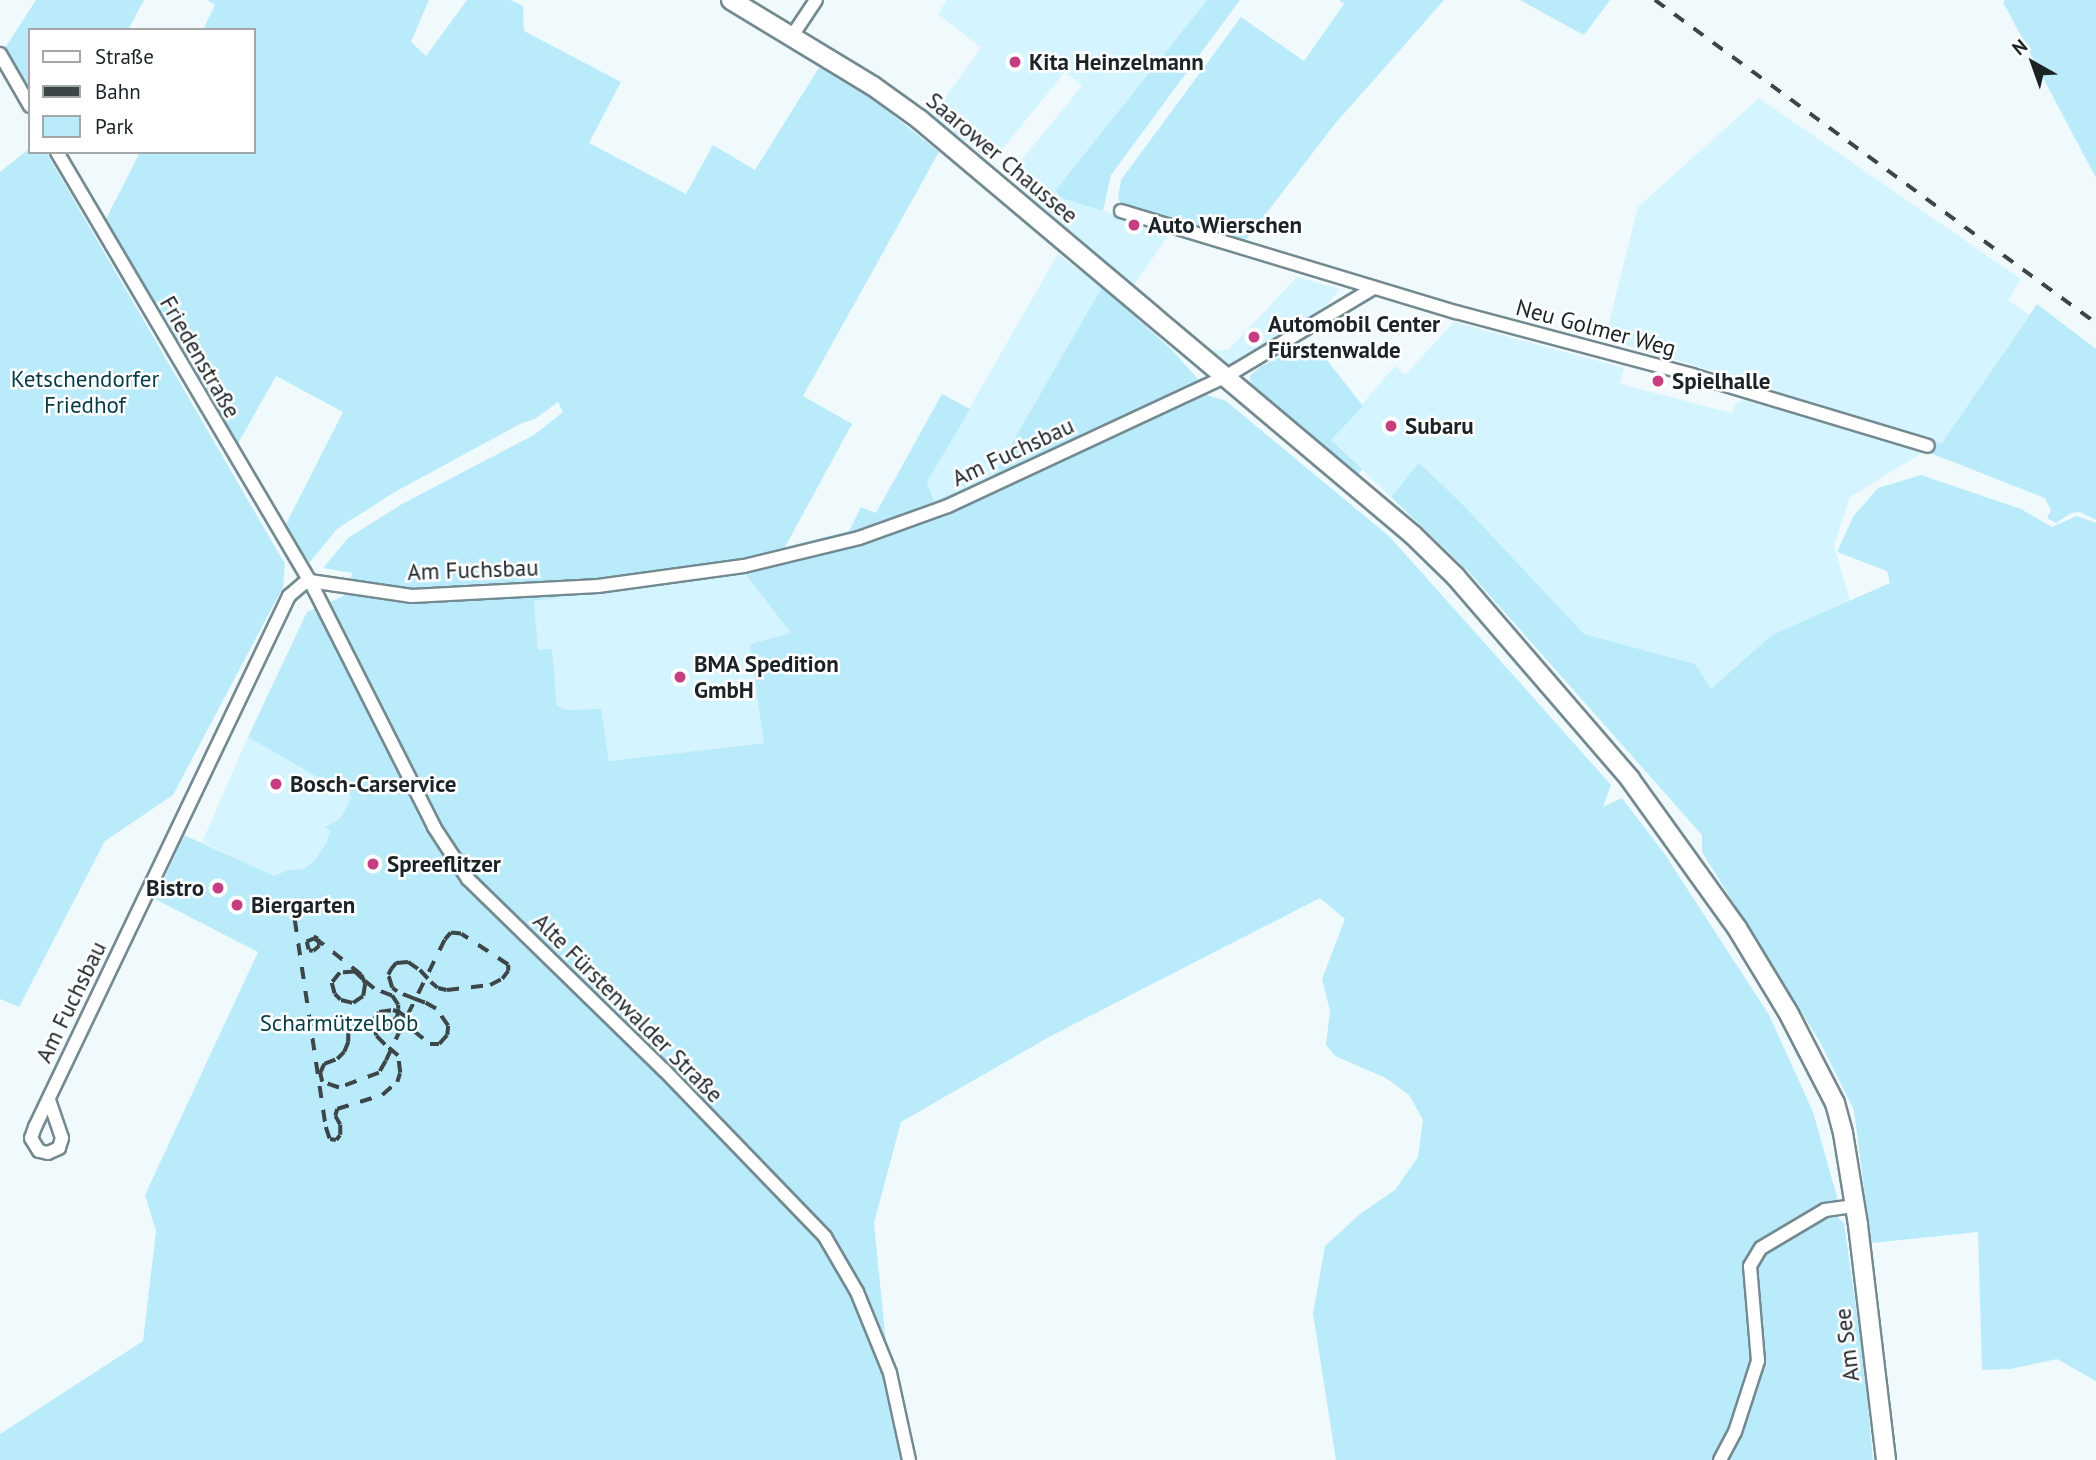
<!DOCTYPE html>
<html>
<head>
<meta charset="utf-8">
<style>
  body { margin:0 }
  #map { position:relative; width:2096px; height:1460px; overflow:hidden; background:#f0fafd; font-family:"PT Sans",sans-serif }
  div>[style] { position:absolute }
  .built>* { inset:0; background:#d4f4ff }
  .green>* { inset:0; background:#baebfb }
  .roads { filter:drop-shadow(2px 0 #748a91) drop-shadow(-2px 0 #748a91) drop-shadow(0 2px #748a91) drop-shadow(0 -2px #748a91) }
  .minor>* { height:12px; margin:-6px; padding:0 6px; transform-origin:6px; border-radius:6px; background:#fff }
  .secondary>* { height:18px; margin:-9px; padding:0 9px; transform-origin:9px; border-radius:9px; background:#fff }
  .rail>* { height:3.5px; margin-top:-1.75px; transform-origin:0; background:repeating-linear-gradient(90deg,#3c4548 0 12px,transparent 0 24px) }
  .dots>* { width:19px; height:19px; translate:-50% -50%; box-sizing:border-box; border:4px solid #fff; border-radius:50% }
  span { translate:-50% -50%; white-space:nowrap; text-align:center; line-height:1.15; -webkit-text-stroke:5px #fff; paint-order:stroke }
  .poi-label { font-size:23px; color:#1b2326; font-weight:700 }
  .left { translate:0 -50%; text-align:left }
  .right { translate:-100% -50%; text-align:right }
  .street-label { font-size:23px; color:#1b2326 }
  .park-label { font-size:23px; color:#063b48 }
  .legend { position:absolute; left:28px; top:28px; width:228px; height:126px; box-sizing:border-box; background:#fff; border:2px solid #a4a7a8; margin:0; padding:9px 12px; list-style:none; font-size:21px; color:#1b2326 }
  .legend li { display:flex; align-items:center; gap:14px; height:35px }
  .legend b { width:35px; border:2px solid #a4a7a8 }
  .north { position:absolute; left:1998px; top:28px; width:70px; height:70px; -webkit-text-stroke:5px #fff; paint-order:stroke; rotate:320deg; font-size:19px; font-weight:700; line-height:28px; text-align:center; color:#1b2326 }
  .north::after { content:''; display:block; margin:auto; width:24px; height:32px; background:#1b2326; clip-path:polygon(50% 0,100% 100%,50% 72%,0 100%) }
</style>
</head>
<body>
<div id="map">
  <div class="built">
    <div style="clip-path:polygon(947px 0,1207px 0,1057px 190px,1061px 198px,1171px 232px,1133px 286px,1024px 191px,1009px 175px,1082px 86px,1065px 72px,995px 158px,988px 159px,932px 116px,981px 48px,938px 14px)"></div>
    <div style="clip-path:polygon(1759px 98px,2021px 279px,2008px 300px,2029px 315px,1942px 443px,1721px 380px,1723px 374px,1605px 339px,1638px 207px)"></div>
    <div style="clip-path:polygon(1058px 254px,1102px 287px,993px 476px,934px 502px,927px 482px)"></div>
    <div style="clip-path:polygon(1297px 277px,1340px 289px,1321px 313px,1228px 366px,1211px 351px,1228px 350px)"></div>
    <div style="clip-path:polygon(1454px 322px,1624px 368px,1620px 384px,1732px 413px,1736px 403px,1744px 400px,1925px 451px,1850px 497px,1834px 546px,1850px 601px,1772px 635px,1711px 689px,1695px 664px,1584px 634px,1419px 464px,1391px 497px,1331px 440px,1395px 366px,1405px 375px)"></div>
    <div style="clip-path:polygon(744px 572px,792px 633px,750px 644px,765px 743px,608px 761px,601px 710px,568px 710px,557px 706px,552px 650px,538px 650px,534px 601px)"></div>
    <div style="clip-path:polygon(248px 737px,401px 824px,446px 877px,274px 877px,202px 842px)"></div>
  </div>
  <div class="green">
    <div style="clip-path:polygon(36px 0,144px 0,128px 30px,30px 30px,30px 91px,5px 48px)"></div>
    <div style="clip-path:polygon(evenodd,207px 0,429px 0,411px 42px,426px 56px,467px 0,511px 0,523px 6px,524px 31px,621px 82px,589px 143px,686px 194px,713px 145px,755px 170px,820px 66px,870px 97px,939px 152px,803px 396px,852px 424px,785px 547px,849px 531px,861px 507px,876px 513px,942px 394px,970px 409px,927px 482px,934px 501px,993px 476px,1102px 287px,1173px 351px,1198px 379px,1207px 395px,1226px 401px,1390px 537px,1611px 785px,1603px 807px,1622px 798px,1664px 853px,1769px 1015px,1813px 1112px,1839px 1204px,1830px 1210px,1844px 1223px,1864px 1363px,1873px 1460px,1336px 1460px,1313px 1314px,1325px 1246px,1360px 1214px,1395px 1190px,1418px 1157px,1423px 1120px,1409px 1095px,1386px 1078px,1335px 1056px,1326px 1045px,1330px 1011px,1322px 979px,1345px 919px,1320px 898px,1049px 1037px,901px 1122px,874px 1223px,890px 1383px,906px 1460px,0 1460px,0 1434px,143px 1341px,156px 1231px,145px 1195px,258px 952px,155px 899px,184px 835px,274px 876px,286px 871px,304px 869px,316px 859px,327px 842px,330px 830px,325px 827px,340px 819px,352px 797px,248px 737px,307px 612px,348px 594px,352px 573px,323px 568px,348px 538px,402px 504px,534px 435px,563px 412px,558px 402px,535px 419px,522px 423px,393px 493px,337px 529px,310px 562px,303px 559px,284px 528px,343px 412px,276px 376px,235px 449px,104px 223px,140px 152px,254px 152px,254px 30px,203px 30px,215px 5px,207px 0,744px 572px,791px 633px,750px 644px,764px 743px,609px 761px,601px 709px,568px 710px,557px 706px,552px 649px,538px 650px,534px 601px,744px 572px)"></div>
    <div style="clip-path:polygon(1207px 0,1240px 0,1111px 175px,1103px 211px,1061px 198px,1056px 190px)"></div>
    <div style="clip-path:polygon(1339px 0,1444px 0,1334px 125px,1245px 241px,1122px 205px,1118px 198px,1121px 180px,1241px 17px,1304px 61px,1344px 4px)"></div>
    <div style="clip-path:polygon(1520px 0,1610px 0,1584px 35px)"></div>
    <div style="clip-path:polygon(2005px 0,2096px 0,2096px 178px,2003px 2px)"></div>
    <div style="clip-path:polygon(30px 148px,30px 152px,46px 152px,285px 564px,283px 587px,173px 795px,105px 841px,19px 1007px,0 999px,0 172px)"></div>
    <div style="clip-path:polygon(2037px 304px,2096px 349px,2096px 520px,2080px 512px,2071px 513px,2056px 523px,2047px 518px,2051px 510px,2045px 498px,1925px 451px,1930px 441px,1942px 443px)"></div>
    <div style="clip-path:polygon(1312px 341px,1363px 406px,1331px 440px,1362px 469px,1357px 477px,1251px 388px,1250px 376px,1260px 367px)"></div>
    <div style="clip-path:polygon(1419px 463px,1461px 503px,1584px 634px,1695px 664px,1711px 689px,1772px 635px,1890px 583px,1887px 571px,1837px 552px,1853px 517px,1878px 488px,1921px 475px,2021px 509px,2052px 527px,2077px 516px,2096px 523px,2096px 1381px,2057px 1359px,2010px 1369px,1982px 1370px,1978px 1232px,1871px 1243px,1854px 1110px,1820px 1042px,1702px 852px,1702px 835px,1468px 571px,1391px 497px)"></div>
  </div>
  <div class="roads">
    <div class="minor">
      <div style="left:792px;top:36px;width:43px;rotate:-56.3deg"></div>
      <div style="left:0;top:54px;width:60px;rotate:60deg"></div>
      <div style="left:57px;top:152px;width:498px;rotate:59.5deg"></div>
      <div style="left:310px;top:581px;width:275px;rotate:63.2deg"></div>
      <div style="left:434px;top:827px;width:62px;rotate:56.8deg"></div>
      <div style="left:468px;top:879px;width:274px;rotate:44.3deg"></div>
      <div style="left:664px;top:1070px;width:232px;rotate:46deg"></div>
      <div style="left:825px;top:1237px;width:64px;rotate:59.8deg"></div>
      <div style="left:857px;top:1292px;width:87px;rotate:67.8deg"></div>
      <div style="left:890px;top:1373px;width:89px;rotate:77.7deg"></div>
      <div style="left:1121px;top:211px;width:350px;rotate:16.8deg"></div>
      <div style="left:1456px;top:312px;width:244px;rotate:14.9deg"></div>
      <div style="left:1692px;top:375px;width:246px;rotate:16.7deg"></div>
      <div style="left:49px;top:1100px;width:40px;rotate:71.1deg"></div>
      <div style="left:62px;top:1138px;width:10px;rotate:107deg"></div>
      <div style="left:59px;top:1148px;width:12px;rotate:156deg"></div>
      <div style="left:48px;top:1153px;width:9px;rotate:-167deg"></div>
      <div style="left:39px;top:1151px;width:15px;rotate:-122deg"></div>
      <div style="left:31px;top:1138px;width:12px;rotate:-70deg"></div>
      <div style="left:35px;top:1127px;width:589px;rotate:-64.44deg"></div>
      <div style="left:289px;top:596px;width:18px;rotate:-41deg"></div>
      <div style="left:303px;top:584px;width:8px;rotate:-23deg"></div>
      <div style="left:310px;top:581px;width:103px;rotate:8.4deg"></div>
      <div style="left:412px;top:596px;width:186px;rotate:-3.1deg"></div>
      <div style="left:598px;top:586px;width:147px;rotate:-7.8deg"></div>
      <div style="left:744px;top:566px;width:118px;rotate:-13.7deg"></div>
      <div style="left:859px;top:538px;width:95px;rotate:-19.8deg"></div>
      <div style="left:948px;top:506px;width:306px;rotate:-25deg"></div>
      <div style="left:1225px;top:377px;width:174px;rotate:-30.9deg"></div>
      <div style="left:1720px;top:1460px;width:32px;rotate:-62deg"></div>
      <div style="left:1735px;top:1432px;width:75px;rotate:-72.1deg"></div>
      <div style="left:1758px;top:1361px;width:95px;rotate:-94.8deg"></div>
      <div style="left:1750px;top:1266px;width:21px;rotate:-59deg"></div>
      <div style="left:1761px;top:1248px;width:74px;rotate:-30.7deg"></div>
      <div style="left:1825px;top:1210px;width:30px;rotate:-8deg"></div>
    </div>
    <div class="secondary">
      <div style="left:731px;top:0;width:166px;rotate:31.2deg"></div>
      <div style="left:873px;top:86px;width:57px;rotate:35.7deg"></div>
      <div style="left:919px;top:119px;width:646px;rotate:40.1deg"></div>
      <div style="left:1413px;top:535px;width:59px;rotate:44.3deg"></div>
      <div style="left:1455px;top:576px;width:268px;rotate:49.2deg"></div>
      <div style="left:1630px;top:779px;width:183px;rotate:54.3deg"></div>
      <div style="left:1737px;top:928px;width:100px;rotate:58.8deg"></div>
      <div style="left:1789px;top:1014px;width:100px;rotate:62.7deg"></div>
      <div style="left:1835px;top:1103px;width:31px;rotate:75deg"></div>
      <div style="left:1843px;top:1133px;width:93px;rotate:80.7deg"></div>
      <div style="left:1858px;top:1225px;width:237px;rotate:83.2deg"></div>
    </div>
  </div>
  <div class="rail">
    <div style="left:1655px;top:0;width:547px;rotate:36.22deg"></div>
    <div style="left:295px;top:920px;width:209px;rotate:81.5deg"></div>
    <div style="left:326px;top:1127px;width:13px;rotate:72deg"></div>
    <div style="left:330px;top:1139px;width:6px;rotate:9deg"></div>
    <div style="left:336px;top:1140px;width:6px;rotate:-51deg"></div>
    <div style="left:340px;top:1135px;width:10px;rotate:-90deg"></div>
    <div style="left:340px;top:1125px;width:10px;rotate:-119deg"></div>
    <div style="left:335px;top:1116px;width:7px;rotate:-74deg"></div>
    <div style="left:337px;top:1109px;width:47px;rotate:-17.3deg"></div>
    <div style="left:382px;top:1095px;width:20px;rotate:-41deg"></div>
    <div style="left:397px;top:1082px;width:9px;rotate:-72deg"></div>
    <div style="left:400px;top:1073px;width:17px;rotate:-97deg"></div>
    <div style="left:398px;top:1056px;width:17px;rotate:-140deg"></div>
    <div style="left:385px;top:1045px;width:13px;rotate:-135deg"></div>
    <div style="left:376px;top:1036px;width:10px;rotate:-101deg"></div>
    <div style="left:374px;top:1026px;width:9px;rotate:-84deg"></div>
    <div style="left:375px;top:1017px;width:6px;rotate:-51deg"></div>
    <div style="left:379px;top:1012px;width:14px;rotate:-8deg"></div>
    <div style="left:393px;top:1010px;width:6px;rotate:18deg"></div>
    <div style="left:399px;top:1012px;width:7px;rotate:34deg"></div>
    <div style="left:405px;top:1016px;width:17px;rotate:59deg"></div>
    <div style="left:414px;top:1031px;width:21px;rotate:39deg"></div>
    <div style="left:430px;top:1044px;width:9px"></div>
    <div style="left:439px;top:1044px;width:12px;rotate:-48deg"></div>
    <div style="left:447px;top:1035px;width:9px;rotate:-84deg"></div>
    <div style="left:448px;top:1026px;width:21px;rotate:-125deg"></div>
    <div style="left:436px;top:1009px;width:13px;rotate:-151deg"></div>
    <div style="left:425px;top:1003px;width:12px;rotate:-160deg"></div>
    <div style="left:414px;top:999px;width:18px;rotate:-158deg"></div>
    <div style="left:397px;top:992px;width:6px;rotate:-141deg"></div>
    <div style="left:392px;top:988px;width:14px;rotate:-107deg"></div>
    <div style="left:388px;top:975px;width:7px;rotate:-63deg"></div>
    <div style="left:391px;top:969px;width:8px;rotate:-50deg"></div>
    <div style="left:396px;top:963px;width:12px;rotate:-5deg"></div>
    <div style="left:408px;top:962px;width:14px;rotate:34deg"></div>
    <div style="left:420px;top:970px;width:16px;rotate:47deg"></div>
    <div style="left:431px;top:982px;width:9px;rotate:41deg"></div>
    <div style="left:438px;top:988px;width:9px;rotate:13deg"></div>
    <div style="left:447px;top:990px;width:43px;rotate:-6.6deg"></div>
    <div style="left:490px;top:985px;width:13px;rotate:-27deg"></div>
    <div style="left:502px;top:979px;width:10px;rotate:-53deg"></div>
    <div style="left:508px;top:971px;width:6px;rotate:-90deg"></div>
    <div style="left:508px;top:965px;width:56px;rotate:-146.6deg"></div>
    <div style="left:461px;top:934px;width:10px;rotate:-174deg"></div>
    <div style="left:451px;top:933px;width:9px;rotate:131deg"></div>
    <div style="left:445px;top:940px;width:99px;rotate:116.3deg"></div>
    <div style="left:401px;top:1029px;width:35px;rotate:115deg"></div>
    <div style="left:386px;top:1061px;width:14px;rotate:120deg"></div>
    <div style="left:379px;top:1073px;width:43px;rotate:159.4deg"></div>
    <div style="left:339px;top:1088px;width:18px;rotate:-161deg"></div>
    <div style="left:322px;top:1082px;width:9px;rotate:-103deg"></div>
    <div style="left:320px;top:1073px;width:10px;rotate:-66deg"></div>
    <div style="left:324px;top:1064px;width:14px;rotate:-21deg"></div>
    <div style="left:337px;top:1059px;width:10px;rotate:-45deg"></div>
    <div style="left:344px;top:1052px;width:11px;rotate:-68deg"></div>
    <div style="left:348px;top:1042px;width:12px;rotate:-90deg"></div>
    <div style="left:348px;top:1030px;width:17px;rotate:-25deg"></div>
    <div style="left:363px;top:1023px;width:7px;rotate:8deg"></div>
    <div style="left:370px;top:1024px;width:16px;rotate:4deg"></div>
    <div style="left:386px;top:1025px;width:7px;rotate:-27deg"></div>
    <div style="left:392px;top:1022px;width:7px;rotate:-45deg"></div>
    <div style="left:397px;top:1017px;width:8px;rotate:-83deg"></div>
    <div style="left:398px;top:1009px;width:4px;rotate:-90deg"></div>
    <div style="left:398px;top:1005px;width:11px;rotate:-124deg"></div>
    <div style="left:392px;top:996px;width:19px;rotate:-159deg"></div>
    <div style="left:374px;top:989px;width:16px;rotate:-140deg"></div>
    <div style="left:362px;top:979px;width:10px;rotate:-135deg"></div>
    <div style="left:355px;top:972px;width:15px;rotate:176deg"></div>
    <div style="left:340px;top:973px;width:13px;rotate:129deg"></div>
    <div style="left:332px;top:983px;width:11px;rotate:75deg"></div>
    <div style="left:335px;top:994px;width:8px;rotate:45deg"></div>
    <div style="left:341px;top:1000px;width:12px;rotate:14deg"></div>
    <div style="left:353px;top:1003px;width:12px;rotate:-35deg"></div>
    <div style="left:363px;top:996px;width:12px;rotate:-81deg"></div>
    <div style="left:365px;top:984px;width:10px;rotate:-114deg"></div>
    <div style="left:361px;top:975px;width:50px;rotate:-141.5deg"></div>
    <div style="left:322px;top:944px;width:9px;rotate:-148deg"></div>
    <div style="left:314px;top:939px;width:8px;rotate:157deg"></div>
    <div style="left:307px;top:942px;width:8px;rotate:76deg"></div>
    <div style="left:309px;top:950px;width:4px;rotate:14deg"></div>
    <div style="left:313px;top:951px;width:8px;rotate:-40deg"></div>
    <div style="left:319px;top:946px;width:7px;rotate:-98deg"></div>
    <div style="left:318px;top:939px;width:5px;rotate:-158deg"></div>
  </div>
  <div class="dots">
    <div style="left:1015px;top:62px;background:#c53f80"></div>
    <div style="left:1134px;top:225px;background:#c53f80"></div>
    <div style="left:1254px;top:337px;background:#c53f80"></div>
    <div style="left:1658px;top:381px;background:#c53f80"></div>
    <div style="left:1391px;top:426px;background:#c53f80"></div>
    <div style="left:680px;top:677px;background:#c53f80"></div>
    <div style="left:276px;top:784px;background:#c53f80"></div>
    <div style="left:373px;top:864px;background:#c53f80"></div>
    <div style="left:218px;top:888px;background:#c53f80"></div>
    <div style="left:237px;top:905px;background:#c53f80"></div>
  </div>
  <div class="poi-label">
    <span class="left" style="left:1029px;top:62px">Kita Heinzelmann</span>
    <span class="left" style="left:1148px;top:225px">Auto Wierschen</span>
    <span class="left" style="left:1268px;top:337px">Automobil Center<br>Fürstenwalde</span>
    <span class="left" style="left:1672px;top:381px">Spielhalle</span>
    <span class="left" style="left:1405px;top:426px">Subaru</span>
    <span class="left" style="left:694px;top:677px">BMA Spedition<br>GmbH</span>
    <span class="left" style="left:290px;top:784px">Bosch-Carservice</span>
    <span class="left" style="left:387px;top:864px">Spreeflitzer</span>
    <span class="right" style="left:204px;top:888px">Bistro</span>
    <span class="left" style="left:251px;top:905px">Biergarten</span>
  </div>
  <div class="street-label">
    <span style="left:1002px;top:158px;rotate:40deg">Saarower Chaussee</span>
    <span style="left:1596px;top:328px;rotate:15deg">Neu Golmer Weg</span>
    <span style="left:200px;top:357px;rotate:60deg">Friedenstraße</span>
    <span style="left:1013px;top:452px;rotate:-25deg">Am Fuchsbau</span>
    <span style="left:473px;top:570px;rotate:-2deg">Am Fuchsbau</span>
    <span style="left:71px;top:1002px;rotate:-64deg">Am Fuchsbau</span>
    <span style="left:628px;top:1008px;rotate:45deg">Alte Fürstenwalder Straße</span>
    <span style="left:1847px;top:1345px;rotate:-97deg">Am See</span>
  </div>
  <div class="park-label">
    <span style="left:85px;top:392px">Ketschendorfer<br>Friedhof</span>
    <span style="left:339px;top:1023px">Scharmützelbob</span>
  </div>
  <ul class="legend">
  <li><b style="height:9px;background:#fff"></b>Straße</li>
  <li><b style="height:9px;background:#3c4548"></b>Bahn</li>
  <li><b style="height:19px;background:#baebfb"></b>Park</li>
  </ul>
  <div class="north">N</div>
</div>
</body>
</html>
